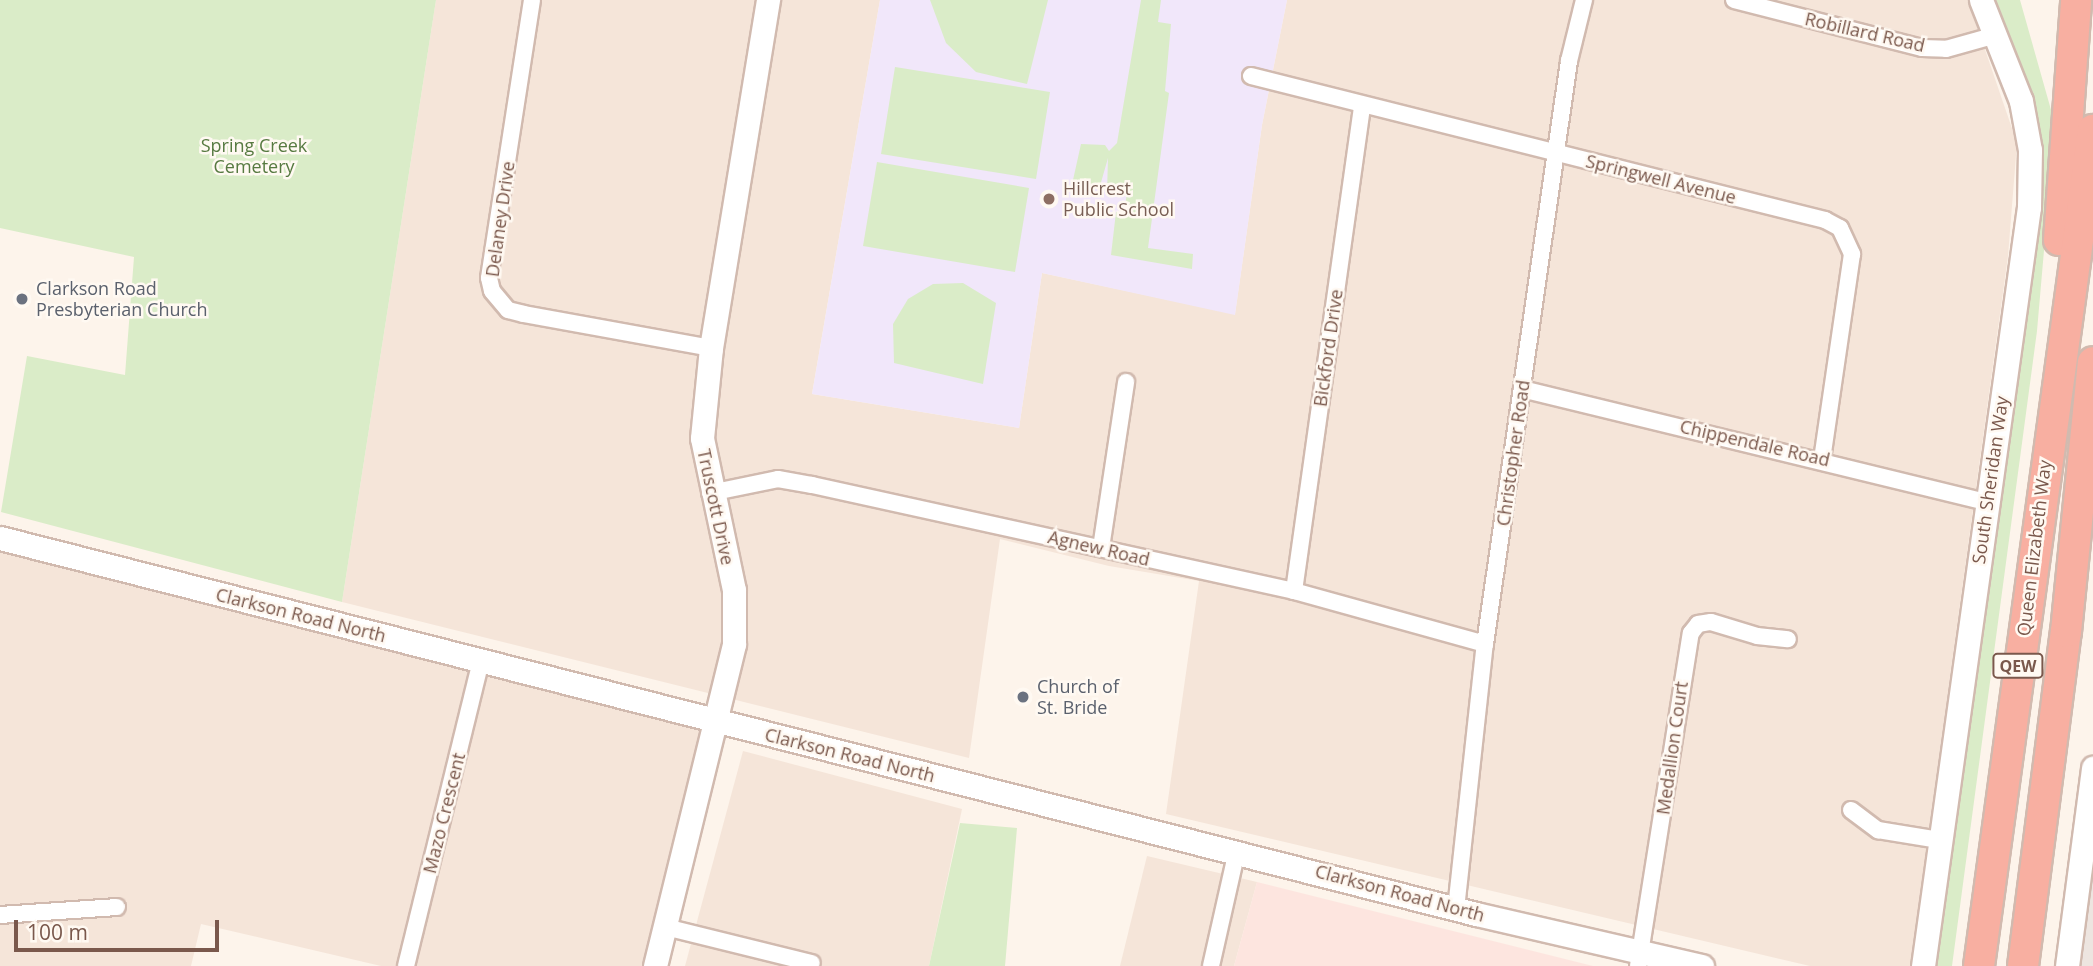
<!DOCTYPE html>
<html>
<head>
<meta charset="utf-8">
<style>
  body { margin:0 }
  #map { position:relative; width:2093px; height:966px; overflow:hidden; background:#fdf4eb; font-family:"Open Sans",sans-serif }
  div>[style] { position:absolute }
  .residential>* { inset:0; background:#f5e5d9 }
  .commercial>* { inset:0; background:#fde5df }
  .industrial>* { inset:0; background:#ede5e0 }
  .education>* { inset:0; background:#f1e7fa }
  .green>* { inset:0; background:#daecc8 }
  .roads { filter:drop-shadow(2px 0 #d1baaf) drop-shadow(-2px 0 #d1baaf) drop-shadow(0 2px #d1baaf) drop-shadow(0 -2px #d1baaf) }
  .street>* { height:16px; margin:-8px; padding:0 8px; transform-origin:8px; border-radius:8px; background:#fff }
  .secondary>* { height:23px; margin:-11.5px; padding:0 11.5px; transform-origin:11.5px; border-radius:11.5px; background:#fff }
  .highway>* { height:30px; margin:-15px; padding:0 15px; transform-origin:15px; border-radius:15px; background:#f8afa1 }
  .dots>* { width:19px; height:19px; translate:-50% -50%; box-sizing:border-box; border:4px solid #fff9f2; border-radius:50% }
  span { translate:-50% -50%; white-space:nowrap; text-align:center; line-height:1.15; -webkit-text-stroke:5px #fff9f2; paint-order:stroke }
  .shield-label span { padding:2px 5px; background:#fff9f2; border:2px solid; border-radius:5px; -webkit-text-stroke-width:0 }
  .shield-label { font-size:16px; color:#7a584c; font-weight:700 }
  .street-label { font-size:18px; color:#7a584c }
  .park-label { font-size:18px; color:#577a41 }
  .education-label { font-size:18px; color:#785e54 }
  .left { translate:0 -50%; text-align:left }
  .worship-label { font-size:18px; color:#5b616d }
  .scale { position:absolute; left:14px; top:920px; width:205px; height:32px; box-sizing:border-box; border:4px solid #7a584c; border-top:0; padding-left:9px; font-size:21px; line-height:24px; white-space:nowrap; color:#7a584c; -webkit-text-stroke:5px #fff9f2; paint-order:stroke }
</style>
</head>
<body>
<div id="map">
  <div class="residential">
    <div style="clip-path:polygon(436px 0,880px 0,812px 394px,1019px 428px,1042px 273px,1235px 314px,1262px 125px,1287px 0,1968px 0,2017px 143px,2008px 256px,1910px 966px,1810px 966px,1166px 814px,1199px 581px,1109px 566px,1000px 539px,969px 758px,342px 602px)"></div>
    <div style="clip-path:polygon(0 544px,704px 715px,645px 966px,381px 966px,201px 924px,191px 966px,0 966px)"></div>
    <div style="clip-path:polygon(743px 751px,962px 809px,929px 966px,685px 966px)"></div>
    <div style="clip-path:polygon(1147px 856px,1257px 882px,1234px 966px,1120px 966px)"></div>
  </div>
  <div class="commercial">
    <div style="clip-path:polygon(1257px 882px,1593px 966px,1234px 966px)"></div>
  </div>
  <div class="industrial">
    <div style="clip-path:polygon(2093px 760px,2093px 966px,2065px 966px)"></div>
  </div>
  <div class="education">
    <div style="clip-path:polygon(880px 0,1287px 0,1262px 125px,1235px 315px,1042px 273px,1019px 428px,812px 394px)"></div>
  </div>
  <div class="green">
    <div style="clip-path:polygon(0 0,436px 0,342px 602px,1px 512px,27px 356px,125px 375px,134px 257px,0 228px)"></div>
    <div style="clip-path:polygon(930px 0,1048px 0,1027px 84px,976px 72px,946px 43px)"></div>
    <div style="clip-path:polygon(1141px 0,1161px 0,1158px 22px,1171px 24px,1165px 91px,1169px 93px,1148px 248px,1193px 254px,1192px 269px,1111px 255px,1116px 212px,1124px 212px,1127px 193px,1107px 192px,1108px 158px,1100px 186px,1073px 180px,1081px 144px,1105px 145px,1109px 151px,1117px 143px)"></div>
    <div style="clip-path:polygon(1990px 0,2020px 0,2055px 124px,2037px 331px,1952px 966px,1937px 966px,2038px 199px)"></div>
    <div style="clip-path:polygon(895px 67px,1050px 92px,1036px 179px,881px 154px)"></div>
    <div style="clip-path:polygon(877px 162px,1029px 188px,1015px 272px,863px 246px)"></div>
    <div style="clip-path:polygon(963px 283px,996px 303px,983px 384px,894px 363px,893px 324px,908px 299px,933px 284px)"></div>
    <div style="clip-path:polygon(960px 823px,1017px 828px,1005px 966px,929px 966px)"></div>
  </div>
  <div class="roads">
    <div class="street">
      <div style="left:532px;top:0;width:281px;rotate:98.8deg"></div>
      <div style="left:489px;top:278px;width:13px;rotate:77deg"></div>
      <div style="left:492px;top:291px;width:25px;rotate:50deg"></div>
      <div style="left:508px;top:310px;width:16px;rotate:14deg"></div>
      <div style="left:524px;top:314px;width:190px;rotate:10.3deg"></div>
      <div style="left:1734px;top:0;width:194px;rotate:14.3deg"></div>
      <div style="left:1922px;top:48px;width:24px;rotate:2deg"></div>
      <div style="left:1946px;top:49px;width:52px;rotate:-15.6deg"></div>
      <div style="left:1251px;top:76px;width:592px;rotate:14.08deg"></div>
      <div style="left:1825px;top:220px;width:17px;rotate:28deg"></div>
      <div style="left:1840px;top:228px;width:29px;rotate:65deg"></div>
      <div style="left:1852px;top:254px;width:207px;rotate:98.3deg"></div>
      <div style="left:1522px;top:389px;width:479px;rotate:13.7deg"></div>
      <div style="left:710px;top:493px;width:69px;rotate:-11.6deg"></div>
      <div style="left:778px;top:479px;width:35px;rotate:10deg"></div>
      <div style="left:812px;top:485px;width:494px;rotate:12.4deg"></div>
      <div style="left:1294px;top:591px;width:198px;rotate:15.5deg"></div>
      <div style="left:1101px;top:548px;width:168px;rotate:-81.4deg"></div>
      <div style="left:1294px;top:591px;width:491px;rotate:-82deg"></div>
      <div style="left:1851px;top:810px;width:34px;rotate:37deg"></div>
      <div style="left:1878px;top:830px;width:62px;rotate:9.3deg"></div>
      <div style="left:1456px;top:909px;width:267px;rotate:-83.8deg"></div>
      <div style="left:1485px;top:644px;width:589px;rotate:-81.8deg"></div>
      <div style="left:1569px;top:61px;width:63px;rotate:-76.2deg"></div>
      <div style="left:0;top:915px;width:117px;rotate:-3.9deg"></div>
      <div style="left:665px;top:927px;width:151px;rotate:13.8deg"></div>
      <div style="left:406px;top:966px;width:315px;rotate:-76.2deg"></div>
      <div style="left:1211px;top:966px;width:118px;rotate:-77.3deg"></div>
      <div style="left:1638px;top:966px;width:337px;rotate:-81deg"></div>
      <div style="left:1691px;top:633px;width:11px;rotate:-52deg"></div>
      <div style="left:1698px;top:624px;width:13px;rotate:-9deg"></div>
      <div style="left:1711px;top:622px;width:48px;rotate:16.9deg"></div>
      <div style="left:1757px;top:636px;width:31px;rotate:6deg"></div>
    </div>
    <div class="secondary">
      <div style="left:0;top:538px;width:1523px;rotate:14.29deg"></div>
      <div style="left:1476px;top:914px;width:232px;rotate:13deg"></div>
      <div style="left:655px;top:966px;width:332px;rotate:-76.2deg"></div>
      <div style="left:734px;top:644px;width:54px;rotate:-90deg"></div>
      <div style="left:734px;top:590px;width:155px;rotate:-101.9deg"></div>
      <div style="left:702px;top:438px;width:90px;rotate:-84.3deg"></div>
      <div style="left:711px;top:348px;width:353px;rotate:-80.7deg"></div>
      <div style="left:1923px;top:966px;width:766px;rotate:-82.05deg"></div>
      <div style="left:2029px;top:207px;width:57px;rotate:-89deg"></div>
      <div style="left:2030px;top:150px;width:50px;rotate:-100.4deg"></div>
      <div style="left:2021px;top:101px;width:109px;rotate:-111.6deg"></div>
      <div style="left:2067px;top:966px;width:200px;rotate:-82.5deg"></div>
    </div>
    <div class="highway">
      <div style="left:2059px;top:240px;width:241px;rotate:-85.9deg"></div>
      <div style="left:1979px;top:966px;width:844px;rotate:-82.23deg"></div>
      <div style="left:2023px;top:966px;width:337px;rotate:-82.7deg"></div>
      <div style="left:2066px;top:632px;width:271px;rotate:-84.3deg"></div>
    </div>
  </div>
  <div class="dots">
    <div style="left:1049px;top:199px;background:#8d6e63"></div>
    <div style="left:22px;top:299px;background:#6b7280"></div>
    <div style="left:1023px;top:697px;background:#6b7280"></div>
  </div>
  <div class="shield-label">
    <span style="left:2018px;top:666px">QEW</span>
  </div>
  <div class="street-label">
    <span style="left:1865px;top:32px;rotate:13deg">Robillard Road</span>
    <span style="left:1661px;top:179px;rotate:14deg">Springwell Avenue</span>
    <span style="left:500px;top:219px;rotate:-82deg">Delaney Drive</span>
    <span style="left:1328px;top:348px;rotate:-82deg">Bickford Drive</span>
    <span style="left:1755px;top:443px;rotate:13deg">Chippendale Road</span>
    <span style="left:1513px;top:453px;rotate:-82deg">Christopher Road</span>
    <span style="left:1990px;top:480px;rotate:-82deg">South Sheridan Way</span>
    <span style="left:716px;top:507px;rotate:78deg">Truscott Drive</span>
    <span style="left:1099px;top:548px;rotate:13deg">Agnew Road</span>
    <span style="left:2034px;top:548px;rotate:-83deg">Queen Elizabeth Way</span>
    <span style="left:301px;top:615px;rotate:14deg">Clarkson Road North</span>
    <span style="left:1672px;top:748px;rotate:-82deg">Medallion Court</span>
    <span style="left:850px;top:755px;rotate:14deg">Clarkson Road North</span>
    <span style="left:444px;top:813px;rotate:-76deg">Mazo Crescent</span>
    <span style="left:1400px;top:893px;rotate:15deg">Clarkson Road North</span>
  </div>
  <div class="park-label">
    <span style="left:254px;top:156px">Spring Creek<br>Cemetery</span>
  </div>
  <div class="education-label">
    <span class="left" style="left:1063px;top:199px">Hillcrest<br>Public School</span>
  </div>
  <div class="worship-label">
    <span class="left" style="left:36px;top:299px">Clarkson Road<br>Presbyterian Church</span>
    <span class="left" style="left:1037px;top:697px">Church of<br>St. Bride</span>
  </div>
  <div class="scale">100 m</div>
</div>
</body>
</html>
